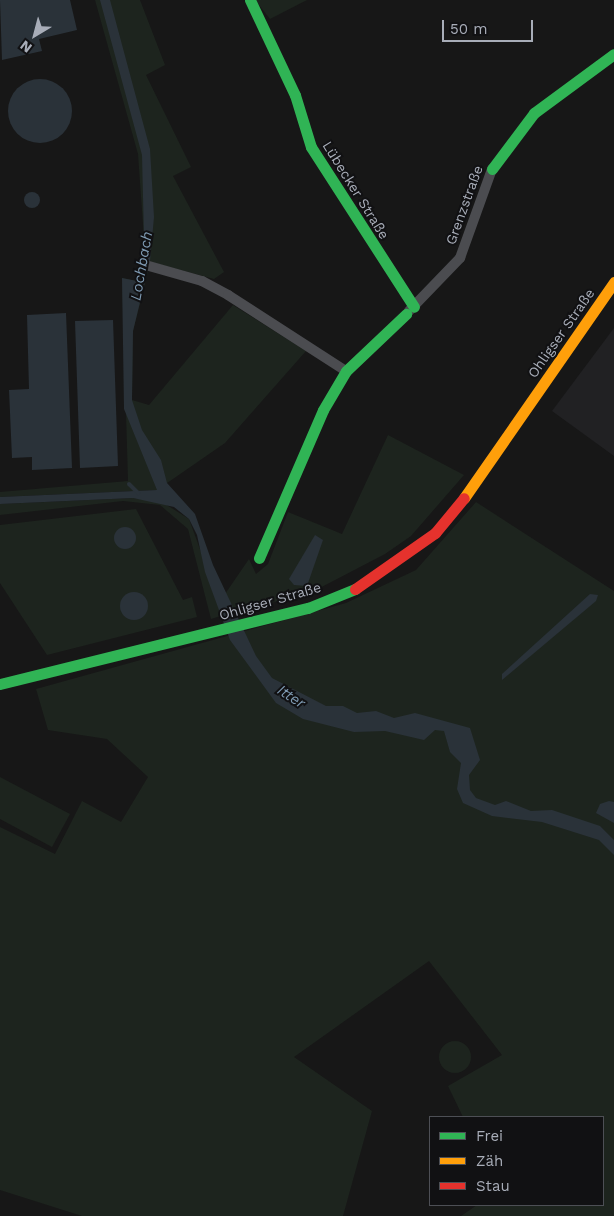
<!DOCTYPE html>
<html>
<head>
<meta charset="utf-8">
<style>
  body { margin:0 }
  #map { position:relative; width:614px; height:1216px; overflow:hidden; background:#171717; font-family:"Work Sans",sans-serif }
  div>[style] { position:absolute }
  .built>* { inset:0; background:#212123 }
  .green>* { inset:0; background:#1d241e }
  .round { border-radius:50% }
  .water>* { inset:0; background:#2a3239 }
  .stream>* { height:4px; margin:-2px; padding:0 2px; transform-origin:2px; border-radius:2px; background:#2a3239 }
  .street>* { height:10px; margin:-5px; padding:0 5px; transform-origin:5px; border-radius:5px; background:#4b4c50 }
  .fast>* { height:11px; margin:-5.5px; padding:0 5.5px; transform-origin:5.5px; border-radius:5.5px; background:#30b455 }
  .slow>* { height:11px; margin:-5.5px; padding:0 5.5px; transform-origin:5.5px; border-radius:5.5px; background:#ff9f0a }
  .jam>* { height:11px; margin:-5.5px; padding:0 5.5px; transform-origin:5.5px; border-radius:5.5px; background:#e5322d }
  span { translate:-50% -50%; white-space:nowrap; text-align:center; line-height:1.15; -webkit-text-stroke:4px #111113; paint-order:stroke }
  .street-label { font-size:14px; color:#a8adb8 }
  .water-label { font-size:15px; color:#7f9bb3; font-style:italic }
  .legend { position:absolute; left:429px; top:1116px; width:175px; height:90px; box-sizing:border-box; background:#111113; border:1px solid #4d4f55; margin:0; padding:6px 9px; list-style:none; font-size:15px; color:#a8adb8 }
  .legend li { display:flex; align-items:center; gap:10px; height:25px }
  .legend b { width:25px; border:1px solid #4d4f55 }
  .north { position:absolute; left:10px; top:10px; width:50px; height:50px; -webkit-text-stroke:4px #111113; paint-order:stroke; rotate:217deg; font-size:14px; font-weight:700; line-height:20px; text-align:center; color:#a8adb8 }
  .north::after { content:''; display:block; margin:auto; width:18px; height:22px; background:#a8adb8; clip-path:polygon(50% 0,100% 100%,50% 72%,0 100%) }
  .scale { position:absolute; left:442px; top:20px; width:91px; height:22px; box-sizing:border-box; border:2px solid #a8adb8; border-top:0; padding-left:6px; font-size:15px; line-height:18px; white-space:nowrap; color:#a8adb8; -webkit-text-stroke:4px #111113; paint-order:stroke }
</style>
</head>
<body>
<div id="map">
  <div class="built">
    <div style="clip-path:polygon(614px 328px,614px 456px,552px 411px)"></div>
  </div>
  <div class="green">
    <div style="clip-path:polygon(95px 0,140px 0,165px 65px,146px 75px,191px 167px,173px 176px,224px 272px,214px 279px,140px 259px,144px 238px,138px 154px)"></div>
    <div style="clip-path:polygon(255px 0,307px 0,270px 19px)"></div>
    <div style="clip-path:polygon(139px 270px,148px 272px,133px 331px,132px 400px,149px 405px,233px 305px,306px 351px,225px 443px,157px 490px,0 497px,0 492px,128px 481px,122px 278px,136px 281px)"></div>
    <div style="clip-path:polygon(388px 435px,464px 475px,411px 536px,385px 554px,312px 592px,234px 613px,225px 594px,249px 559px,256px 574px,268px 564px,288px 512px,342px 534px)"></div>
    <div style="clip-path:polygon(133px 498px,162px 502px,189px 519px,224px 615px,211px 619px,188px 529px,160px 505px,123px 501px,0 515px,0 504px)"></div>
    <div style="clip-path:polygon(476px 502px,614px 591px,614px 1216px,461px 1216px,477px 1205px,603px 1205px,603px 1117px,463px 1117px,448px 1086px,502px 1055px,429px 961px,294px 1057px,372px 1111px,343px 1216px,82px 1216px,0 1190px,0 827px,55px 854px,82px 801px,121px 822px,148px 777px,107px 739px,48px 730px,36px 689px,346px 603px,416px 570px)"></div>
    <div style="clip-path:polygon(136px 509px,183px 600px,192px 597px,197px 617px,47px 655px,0 583px,0 525px)"></div>
    <div style="clip-path:polygon(0 777px,70px 814px,52px 847px,0 819px)"></div>
    <div class="round" style="left:439px;top:1041px;width:32px;height:32px"></div>
  </div>
  <div class="water">
    <div style="clip-path:polygon(0 0,70px 0,77px 30px,39px 39px,42px 51px,2px 60px)"></div>
    <div style="clip-path:polygon(100px 0,110px 0,150px 149px,154px 217px,150px 261px,133px 331px,132px 400px,142px 430px,161px 460px,167px 483px,195px 514px,213px 565px,256px 656px,272px 678px,326px 706px,343px 706px,357px 713px,376px 711px,394px 718px,415px 713px,470px 728px,480px 760px,469px 775px,470px 790px,476px 798px,495px 805px,506px 801px,531px 811px,552px 810px,600px 826px,614px 840px,614px 855px,599px 840px,542px 822px,492px 816px,463px 803px,457px 789px,461px 763px,450px 752px,444px 731px,435px 730px,424px 740px,385px 731px,354px 732px,303px 719px,276px 703px,230px 640px,205px 572px,197px 535px,189px 519px,174px 507px,133px 498px,0 504px,0 497px,157px 490px,124px 409px,122px 278px,137px 281px,144px 238px,142px 155px)"></div>
    <div class="round" style="left:8px;top:79px;width:64px;height:64px"></div>
    <div class="round" style="left:24px;top:192px;width:16px;height:16px"></div>
    <div style="clip-path:polygon(66px 313px,72px 468px,32px 470px,32px 457px,12px 458px,9px 390px,29px 389px,27px 315px)"></div>
    <div style="clip-path:polygon(113px 320px,118px 466px,80px 468px,75px 321px)"></div>
    <div class="round" style="left:114px;top:527px;width:22px;height:22px"></div>
    <div style="clip-path:polygon(315px 535px,323px 540px,307px 586px,294px 585px,289px 579px)"></div>
    <div class="round" style="left:120px;top:592px;width:28px;height:28px"></div>
    <div style="clip-path:polygon(590px 594px,598px 595px,596px 601px,502px 680px,502px 674px)"></div>
    <div style="clip-path:polygon(609px 801px,614px 802px,614px 823px,596px 813px,600px 804px)"></div>
  </div>
  <div class="stream">
    <div style="left:129px;top:484px;width:13px;rotate:45deg"></div>
  </div>
  <div class="street">
    <div style="left:149px;top:266px;width:55px;rotate:15.8deg"></div>
    <div style="left:202px;top:281px;width:30px;rotate:28deg"></div>
    <div style="left:228px;top:295px;width:140px;rotate:32.8deg"></div>
    <div style="left:409px;top:311px;width:74px;rotate:-46.1deg"></div>
    <div style="left:460px;top:258px;width:95px;rotate:-70.2deg"></div>
  </div>
  <div class="fast">
    <div style="left:250px;top:0;width:105px;rotate:64.7deg"></div>
    <div style="left:295px;top:95px;width:54px;rotate:72.9deg"></div>
    <div style="left:311px;top:147px;width:190px;rotate:57.2deg"></div>
    <div style="left:492px;top:169px;width:70px;rotate:-53.1deg"></div>
    <div style="left:534px;top:113px;width:99px;rotate:-36.4deg"></div>
    <div style="left:259px;top:558px;width:161px;rotate:-66.6deg"></div>
    <div style="left:323px;top:410px;width:45px;rotate:-59.5deg"></div>
    <div style="left:346px;top:371px;width:83px;rotate:-43.5deg"></div>
    <div style="left:0;top:684px;width:317px;rotate:-13.9deg"></div>
    <div style="left:308px;top:608px;width:51px;rotate:-22deg"></div>
  </div>
  <div class="slow">
    <div style="left:464px;top:498px;width:263px;rotate:-55.2deg"></div>
  </div>
  <div class="jam">
    <div style="left:355px;top:589px;width:98px;rotate:-35deg"></div>
    <div style="left:435px;top:533px;width:45px;rotate:-50.4deg"></div>
  </div>
  <div class="street-label">
    <span style="left:356px;top:190px;rotate:58deg">Lübecker Straße</span>
    <span style="left:464px;top:205px;rotate:-70deg">Grenzstraße</span>
    <span style="left:561px;top:333px;rotate:-55deg">Ohligser Straße</span>
    <span style="left:270px;top:601px;rotate:-16deg">Ohligser Straße</span>
  </div>
  <div class="water-label">
    <span style="left:142px;top:266px;rotate:-80deg">Lochbach</span>
    <span style="left:291px;top:697px;rotate:33deg">Itter</span>
  </div>
  <ul class="legend">
  <li><b style="height:6px;background:#30b455"></b>Frei</li>
  <li><b style="height:6px;background:#ff9f0a"></b>Zäh</li>
  <li><b style="height:6px;background:#e5322d"></b>Stau</li>
  </ul>
  <div class="north">N</div>
  <div class="scale">50 m</div>
</div>
</body>
</html>
